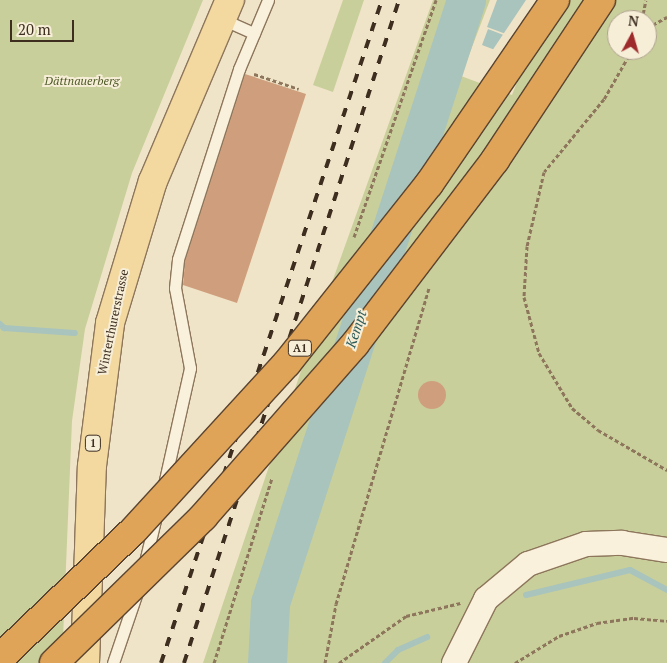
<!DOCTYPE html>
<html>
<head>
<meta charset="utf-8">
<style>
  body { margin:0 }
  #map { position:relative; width:667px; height:663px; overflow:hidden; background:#f0e4c8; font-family:"PT Serif",serif }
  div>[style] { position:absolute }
  .green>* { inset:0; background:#c9cf9b }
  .water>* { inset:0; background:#a9c4bc }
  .pier>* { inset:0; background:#f0e4c8 }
  .stream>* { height:6px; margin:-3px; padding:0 3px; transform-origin:3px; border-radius:3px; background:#a9c4bc }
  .river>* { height:39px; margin:-19.5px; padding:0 19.5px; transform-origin:19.5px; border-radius:19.5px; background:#a9c4bc }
  .building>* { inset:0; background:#cf9f7d }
  .round { border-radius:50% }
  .path>* { height:3px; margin-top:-1.5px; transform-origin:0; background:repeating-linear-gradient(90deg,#8d765c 0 4px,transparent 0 6.5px) }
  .roads { filter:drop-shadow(1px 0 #8d765c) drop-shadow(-1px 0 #8d765c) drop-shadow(0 1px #8d765c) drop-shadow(0 -1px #8d765c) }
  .service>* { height:11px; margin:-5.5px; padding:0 5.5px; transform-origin:5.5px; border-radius:5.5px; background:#faf1dc }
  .minor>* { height:24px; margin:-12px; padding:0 12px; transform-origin:12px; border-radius:12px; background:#faf1dc }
  .primary>* { height:28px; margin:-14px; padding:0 14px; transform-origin:14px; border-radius:14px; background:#f3d9a0 }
  .rail>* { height:4px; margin-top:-2px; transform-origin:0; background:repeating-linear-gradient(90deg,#3d2e20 0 9px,transparent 0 18px) }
  .bridges { filter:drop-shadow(1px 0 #5b4430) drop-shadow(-1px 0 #5b4430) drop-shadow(0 1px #5b4430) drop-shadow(0 -1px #5b4430) }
  .motorway-bridge>* { height:28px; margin:-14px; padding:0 14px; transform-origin:14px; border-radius:14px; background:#e0a458 }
  span { translate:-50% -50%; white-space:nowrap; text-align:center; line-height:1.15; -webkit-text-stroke:4px #f7eed8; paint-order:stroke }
  .shield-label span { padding:1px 4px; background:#f7eed8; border:1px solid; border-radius:4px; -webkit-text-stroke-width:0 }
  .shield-label { font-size:11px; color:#3d2e20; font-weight:700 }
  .park-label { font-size:12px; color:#4d5a26; font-style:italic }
  .street-label { font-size:12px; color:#3d2e20 }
  .water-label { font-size:14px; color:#2f5d5a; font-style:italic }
  .north { position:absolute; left:607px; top:10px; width:50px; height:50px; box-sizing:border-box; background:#f7eed8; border:1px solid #ada18e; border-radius:50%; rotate:6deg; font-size:14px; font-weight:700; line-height:20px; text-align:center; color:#3d2e20 }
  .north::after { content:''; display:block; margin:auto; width:18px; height:22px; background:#9e2a2b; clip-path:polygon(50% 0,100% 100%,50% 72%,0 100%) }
  .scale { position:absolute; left:10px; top:20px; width:64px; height:22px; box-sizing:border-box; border:2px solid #3d2e20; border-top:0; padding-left:6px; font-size:15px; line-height:18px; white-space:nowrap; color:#3d2e20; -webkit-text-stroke:4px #f7eed8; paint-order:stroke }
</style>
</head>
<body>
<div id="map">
  <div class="green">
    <div style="clip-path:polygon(0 0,203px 0,132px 173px,85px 329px,72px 421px,62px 663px,0 663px)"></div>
    <div style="clip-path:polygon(343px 0,364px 0,333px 92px,313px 85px)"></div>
    <div style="clip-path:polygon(evenodd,433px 0,490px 0,461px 76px,512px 95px,549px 0,667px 0,667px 663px,203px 663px,312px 338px,433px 0,617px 20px,647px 20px,647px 50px,617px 50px,617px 20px)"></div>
  </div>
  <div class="water">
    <div style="clip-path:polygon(497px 0,531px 0,517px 38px,487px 27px)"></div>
    <div style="clip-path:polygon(488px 29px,514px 39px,508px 55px,482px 45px)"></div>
  </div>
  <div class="pier">
    <div style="clip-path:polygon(526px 0,534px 0,508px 57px,492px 51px)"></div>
  </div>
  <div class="stream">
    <div style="left:0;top:324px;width:6px;rotate:45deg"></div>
    <div style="left:4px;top:328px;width:71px;rotate:4deg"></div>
    <div style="left:526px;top:595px;width:107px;rotate:-13.5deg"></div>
    <div style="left:630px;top:570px;width:42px;rotate:28.4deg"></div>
    <div style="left:385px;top:663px;width:18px;rotate:-45deg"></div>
    <div style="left:398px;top:650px;width:32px;rotate:-24deg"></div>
  </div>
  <div class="river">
    <div style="left:267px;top:663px;width:60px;rotate:-87.1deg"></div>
    <div style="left:270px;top:603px;width:634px;rotate:-71.99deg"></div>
  </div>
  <div class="building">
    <div style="clip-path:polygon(245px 74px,306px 94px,237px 303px,183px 285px,185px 261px)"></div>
    <div class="round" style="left:418px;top:381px;width:28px;height:28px"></div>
  </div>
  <div class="path">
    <div style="left:642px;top:20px;width:20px;rotate:-79deg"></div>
    <div style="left:647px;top:28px;width:23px;rotate:-29deg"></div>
    <div style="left:632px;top:50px;width:56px;rotate:119.7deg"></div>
    <div style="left:604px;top:99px;width:94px;rotate:129.4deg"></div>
    <div style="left:544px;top:172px;width:76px;rotate:102.9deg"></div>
    <div style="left:527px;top:246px;width:51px;rotate:93.4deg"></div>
    <div style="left:524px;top:297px;width:58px;rotate:75deg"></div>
    <div style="left:539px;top:353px;width:64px;rotate:59deg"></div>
    <div style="left:572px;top:408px;width:34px;rotate:40deg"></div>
    <div style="left:598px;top:430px;width:80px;rotate:30.1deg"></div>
    <div style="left:254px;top:74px;width:47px;rotate:18.4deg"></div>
    <div style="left:354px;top:237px;width:251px;rotate:-70.9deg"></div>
    <div style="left:214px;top:663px;width:194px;rotate:-72.6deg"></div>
    <div style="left:325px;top:663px;width:60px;rotate:-79.4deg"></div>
    <div style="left:336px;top:604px;width:329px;rotate:-73.6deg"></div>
    <div style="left:339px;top:663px;width:82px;rotate:-35deg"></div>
    <div style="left:406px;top:616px;width:56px;rotate:-13.5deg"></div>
    <div style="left:515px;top:663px;width:52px;rotate:-31.5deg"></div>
    <div style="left:559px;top:636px;width:40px;rotate:-18.9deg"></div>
    <div style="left:597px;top:623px;width:37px;rotate:-8deg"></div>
    <div style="left:634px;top:618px;width:33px;rotate:5deg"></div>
  </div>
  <div class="roads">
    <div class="service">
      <div style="left:222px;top:19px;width:35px;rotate:24deg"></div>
      <div style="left:163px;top:489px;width:124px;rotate:-77.4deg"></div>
      <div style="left:190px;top:368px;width:81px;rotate:-100.6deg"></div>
      <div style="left:175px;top:288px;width:29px;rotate:-84deg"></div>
      <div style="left:178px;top:259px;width:200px;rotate:-72.2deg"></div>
      <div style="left:239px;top:69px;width:75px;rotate:-67.2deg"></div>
      <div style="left:144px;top:566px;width:51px;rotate:-76.5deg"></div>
      <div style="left:113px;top:663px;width:78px;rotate:-71.3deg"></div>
    </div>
    <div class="minor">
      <div style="left:454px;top:663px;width:72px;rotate:-63.4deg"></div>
      <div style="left:486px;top:599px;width:55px;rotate:-39.8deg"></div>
      <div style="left:528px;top:564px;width:61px;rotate:-19deg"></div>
      <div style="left:586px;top:544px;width:36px;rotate:-2deg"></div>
      <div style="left:622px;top:543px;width:46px;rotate:8.8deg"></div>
    </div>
    <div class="primary">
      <div style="left:85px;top:663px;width:197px;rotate:-88deg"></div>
      <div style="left:92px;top:466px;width:144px;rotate:-82.8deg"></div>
      <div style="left:110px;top:323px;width:148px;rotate:-73.2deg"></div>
      <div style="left:153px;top:181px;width:197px;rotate:-67deg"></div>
    </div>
  </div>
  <div class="rail">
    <div style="left:161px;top:663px;width:699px;rotate:-71.57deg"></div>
    <div style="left:184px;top:663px;width:697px;rotate:-72.03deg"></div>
  </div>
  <div class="bridges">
    <div class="motorway-bridge">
      <div style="left:0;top:658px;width:185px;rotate:-43.7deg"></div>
      <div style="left:134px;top:530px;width:226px;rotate:-47.5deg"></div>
      <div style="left:287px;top:363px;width:228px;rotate:-51.6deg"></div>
      <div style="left:429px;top:184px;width:223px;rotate:-55.6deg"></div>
      <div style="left:54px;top:663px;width:209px;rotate:-44.4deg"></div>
      <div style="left:203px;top:517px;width:230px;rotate:-48.7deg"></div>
      <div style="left:355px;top:344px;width:231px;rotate:-52.7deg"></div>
      <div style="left:495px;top:160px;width:192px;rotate:-56.5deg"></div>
    </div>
  </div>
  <div class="shield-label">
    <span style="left:300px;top:348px">A1</span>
    <span style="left:93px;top:443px">1</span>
  </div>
  <div class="park-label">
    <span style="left:82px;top:81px">Dättnauerberg</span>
  </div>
  <div class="street-label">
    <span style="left:113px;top:322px;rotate:-78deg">Winterthurerstrasse</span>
  </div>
  <div class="water-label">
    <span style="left:356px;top:329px;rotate:-72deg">Kempt</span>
  </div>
  <div class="north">N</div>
  <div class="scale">20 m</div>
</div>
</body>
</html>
